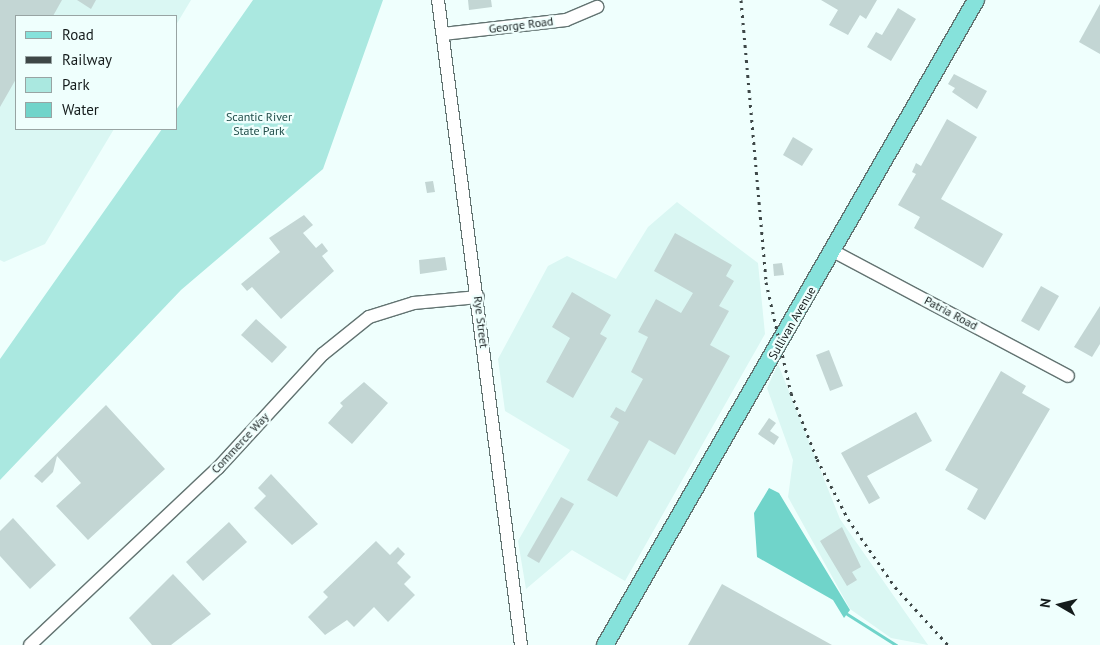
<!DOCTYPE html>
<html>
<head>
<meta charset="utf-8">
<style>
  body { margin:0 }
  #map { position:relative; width:1100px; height:645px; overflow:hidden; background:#effffd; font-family:"PT Sans",sans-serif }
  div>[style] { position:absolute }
  .built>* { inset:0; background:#daf7f3 }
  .green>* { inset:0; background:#aae8e0 }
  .water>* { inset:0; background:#70d4ca }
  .stream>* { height:3px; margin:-1.5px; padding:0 1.5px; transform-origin:1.5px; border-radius:1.5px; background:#70d4ca }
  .building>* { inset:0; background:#c3d6d4 }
  .roads { filter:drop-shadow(1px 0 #627371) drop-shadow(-1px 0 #627371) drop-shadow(0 1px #627371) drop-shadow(0 -1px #627371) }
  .minor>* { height:12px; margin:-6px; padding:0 6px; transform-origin:6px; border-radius:6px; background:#fff }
  .major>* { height:16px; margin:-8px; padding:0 8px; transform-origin:8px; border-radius:8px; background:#86e2db }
  .rail>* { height:3px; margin-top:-1.5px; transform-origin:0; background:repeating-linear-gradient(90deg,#3e4747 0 2.5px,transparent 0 7.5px) }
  span { translate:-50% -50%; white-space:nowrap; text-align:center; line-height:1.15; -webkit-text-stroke:4.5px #effffd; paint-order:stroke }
  .street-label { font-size:12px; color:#151c1c }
  .park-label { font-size:12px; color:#214e4a }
  .legend { position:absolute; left:15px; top:15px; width:162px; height:115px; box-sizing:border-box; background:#effffd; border:1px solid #98a4a3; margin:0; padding:6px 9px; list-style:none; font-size:15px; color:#151c1c }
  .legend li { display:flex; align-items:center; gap:10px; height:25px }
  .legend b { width:25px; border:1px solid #98a4a3 }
  .north { position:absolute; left:1035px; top:580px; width:50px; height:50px; -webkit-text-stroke:4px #effffd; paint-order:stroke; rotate:278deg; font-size:14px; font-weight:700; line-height:20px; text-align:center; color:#151c1c }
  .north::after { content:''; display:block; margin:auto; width:18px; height:22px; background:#151c1c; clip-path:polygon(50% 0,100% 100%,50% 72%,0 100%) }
</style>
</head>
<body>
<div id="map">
  <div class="built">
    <div style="clip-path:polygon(0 0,191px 0,176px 25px,176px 16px,16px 16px,16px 129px,114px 129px,45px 244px,4px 262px,0 260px)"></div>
    <div style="clip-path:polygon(677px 202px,758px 263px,765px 334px,625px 581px,572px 550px,526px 589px,518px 541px,570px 450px,505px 411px,498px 359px,548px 266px,567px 256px,616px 279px,648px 227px)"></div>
    <div style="clip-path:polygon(778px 364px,840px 519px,928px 645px,891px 638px,850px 609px,788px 497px,793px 460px,767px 388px)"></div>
  </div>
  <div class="green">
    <div style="clip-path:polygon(253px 0,383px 0,323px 169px,181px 290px,0 480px,0 359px,162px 129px,176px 129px,176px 110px)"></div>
  </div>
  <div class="water">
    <div style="clip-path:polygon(769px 488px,779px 493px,850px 610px,844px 618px,833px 600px,757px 557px,754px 513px)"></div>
  </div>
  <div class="stream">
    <div style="left:847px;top:614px;width:58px;rotate:32.3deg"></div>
  </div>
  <div class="building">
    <div style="clip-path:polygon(0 0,62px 0,53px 16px,16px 16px,16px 79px,0 107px)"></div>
    <div style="clip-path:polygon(77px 0,96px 0,91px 9px)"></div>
    <div style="clip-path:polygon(468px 0,491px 0,492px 7px,469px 10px)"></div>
    <div style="clip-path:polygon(821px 0,877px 0,866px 19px,860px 15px,848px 35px,829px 25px,838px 10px)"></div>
    <div style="clip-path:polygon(1100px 4px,1100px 54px,1079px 42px)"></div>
    <div style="clip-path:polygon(898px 8px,916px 19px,891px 61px,867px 47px,876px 32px,882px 35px)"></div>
    <div style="clip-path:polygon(954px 74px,987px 91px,977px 109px,952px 92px,955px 88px,948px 84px)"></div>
    <div style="clip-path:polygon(947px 119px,977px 137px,941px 199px,1003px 234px,983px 268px,914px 228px,920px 217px,898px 205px,916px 174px,912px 172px,916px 163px,921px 166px)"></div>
    <div style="clip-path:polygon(793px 137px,813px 149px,802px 166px,783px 155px)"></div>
    <div style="clip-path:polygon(433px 181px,435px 192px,427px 193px,425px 182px)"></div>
    <div style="clip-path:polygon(304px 215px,313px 225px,303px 233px,316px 248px,322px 243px,328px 251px,322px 256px,334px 271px,281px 319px,252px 287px,247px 291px,241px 284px,280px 252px,269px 238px)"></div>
    <div style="clip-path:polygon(675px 233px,732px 265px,726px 276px,734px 281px,719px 306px,729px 311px,710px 345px,730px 356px,675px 455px,649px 440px,617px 497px,587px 480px,619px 422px,610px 417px,616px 407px,625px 412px,643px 379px,631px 372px,648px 337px,638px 332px,656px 299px,681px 313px,693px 293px,654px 271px)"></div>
    <div style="clip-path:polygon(445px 257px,447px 270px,420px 274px,419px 260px)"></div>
    <div style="clip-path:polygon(782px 263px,784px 275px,774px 276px,773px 264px)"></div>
    <div style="clip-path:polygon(1041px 286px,1059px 296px,1039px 331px,1021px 321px)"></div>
    <div style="clip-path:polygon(572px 292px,611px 315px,600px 334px,607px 338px,573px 398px,546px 382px,570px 338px,552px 327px)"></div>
    <div style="clip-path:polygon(1100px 306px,1100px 344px,1092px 357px,1074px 347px)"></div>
    <div style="clip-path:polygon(256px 319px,287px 347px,272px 363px,241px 335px)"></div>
    <div style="clip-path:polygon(829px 350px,843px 386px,830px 391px,816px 355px)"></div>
    <div style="clip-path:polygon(1001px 371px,1026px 386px,1022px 393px,1050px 409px,985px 520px,967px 509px,978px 489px,945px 470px)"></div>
    <div style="clip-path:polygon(364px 382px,388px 403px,352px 444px,328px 423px,343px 406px,340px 403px)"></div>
    <div style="clip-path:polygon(106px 405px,165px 469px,88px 540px,56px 506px,81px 483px,57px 456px,53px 472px,42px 483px,34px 476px)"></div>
    <div style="clip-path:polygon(916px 412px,932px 441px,867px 476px,880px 498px,869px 504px,841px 453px)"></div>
    <div style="clip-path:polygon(769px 418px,776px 423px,770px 431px,779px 437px,774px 445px,758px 434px)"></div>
    <div style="clip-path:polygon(271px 474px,318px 524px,292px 545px,254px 508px,266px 496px,258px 488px)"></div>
    <div style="clip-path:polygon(561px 497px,574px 504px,539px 563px,527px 556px)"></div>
    <div style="clip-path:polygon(13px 518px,56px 565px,30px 589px,0 556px,0 531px)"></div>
    <div style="clip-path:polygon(229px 522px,247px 542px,203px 581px,186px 562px)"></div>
    <div style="clip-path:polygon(842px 527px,861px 567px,852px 572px,857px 580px,847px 586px,820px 541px)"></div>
    <div style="clip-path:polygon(376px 541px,390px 555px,398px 547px,405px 554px,397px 563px,411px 577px,404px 584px,415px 595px,388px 622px,374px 607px,354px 627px,347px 620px,325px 635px,308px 617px,328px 597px,323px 592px)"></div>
    <div style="clip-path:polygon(173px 574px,211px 614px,171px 645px,152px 645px,129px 618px)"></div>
    <div style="clip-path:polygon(722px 584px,832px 645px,688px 645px)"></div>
  </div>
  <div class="roads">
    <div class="minor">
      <div style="left:438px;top:0;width:650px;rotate:82.67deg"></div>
      <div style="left:443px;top:34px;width:124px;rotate:-6.5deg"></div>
      <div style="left:566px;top:20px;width:34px;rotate:-23deg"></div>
      <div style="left:833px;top:251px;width:266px;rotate:28deg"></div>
      <div style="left:30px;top:645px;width:258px;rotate:-43.3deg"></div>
      <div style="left:218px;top:468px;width:155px;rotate:-47.4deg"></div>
      <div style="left:323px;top:354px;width:59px;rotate:-38.8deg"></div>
      <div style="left:369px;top:317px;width:47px;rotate:-17.3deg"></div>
      <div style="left:414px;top:303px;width:64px;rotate:-5.4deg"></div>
    </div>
    <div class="major">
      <div style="left:605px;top:645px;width:744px;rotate:-60.09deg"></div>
    </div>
  </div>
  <div class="rail">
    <div style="left:741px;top:0;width:283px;rotate:84.9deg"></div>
    <div style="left:766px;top:282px;width:114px;rotate:77.3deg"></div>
    <div style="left:791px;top:393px;width:71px;rotate:68.5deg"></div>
    <div style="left:817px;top:459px;width:68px;rotate:62.7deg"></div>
    <div style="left:848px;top:519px;width:83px;rotate:55.3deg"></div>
    <div style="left:895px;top:587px;width:79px;rotate:47.6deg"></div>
  </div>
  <div class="street-label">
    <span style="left:521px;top:25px;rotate:-7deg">George Road</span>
    <span style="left:951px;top:313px;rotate:28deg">Patria Road</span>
    <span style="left:481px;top:322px;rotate:83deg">Rye Street</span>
    <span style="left:792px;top:323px;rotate:-60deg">Sullivan Avenue</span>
    <span style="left:240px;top:443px;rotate:-47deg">Commerce Way</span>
  </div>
  <div class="park-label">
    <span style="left:259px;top:124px">Scantic River<br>State Park</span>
  </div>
  <ul class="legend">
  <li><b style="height:6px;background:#86e2db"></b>Road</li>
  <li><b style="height:6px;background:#3e4747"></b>Railway</li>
  <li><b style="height:14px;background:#aae8e0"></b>Park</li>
  <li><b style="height:14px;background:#70d4ca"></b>Water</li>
  </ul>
  <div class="north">N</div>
</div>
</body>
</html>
